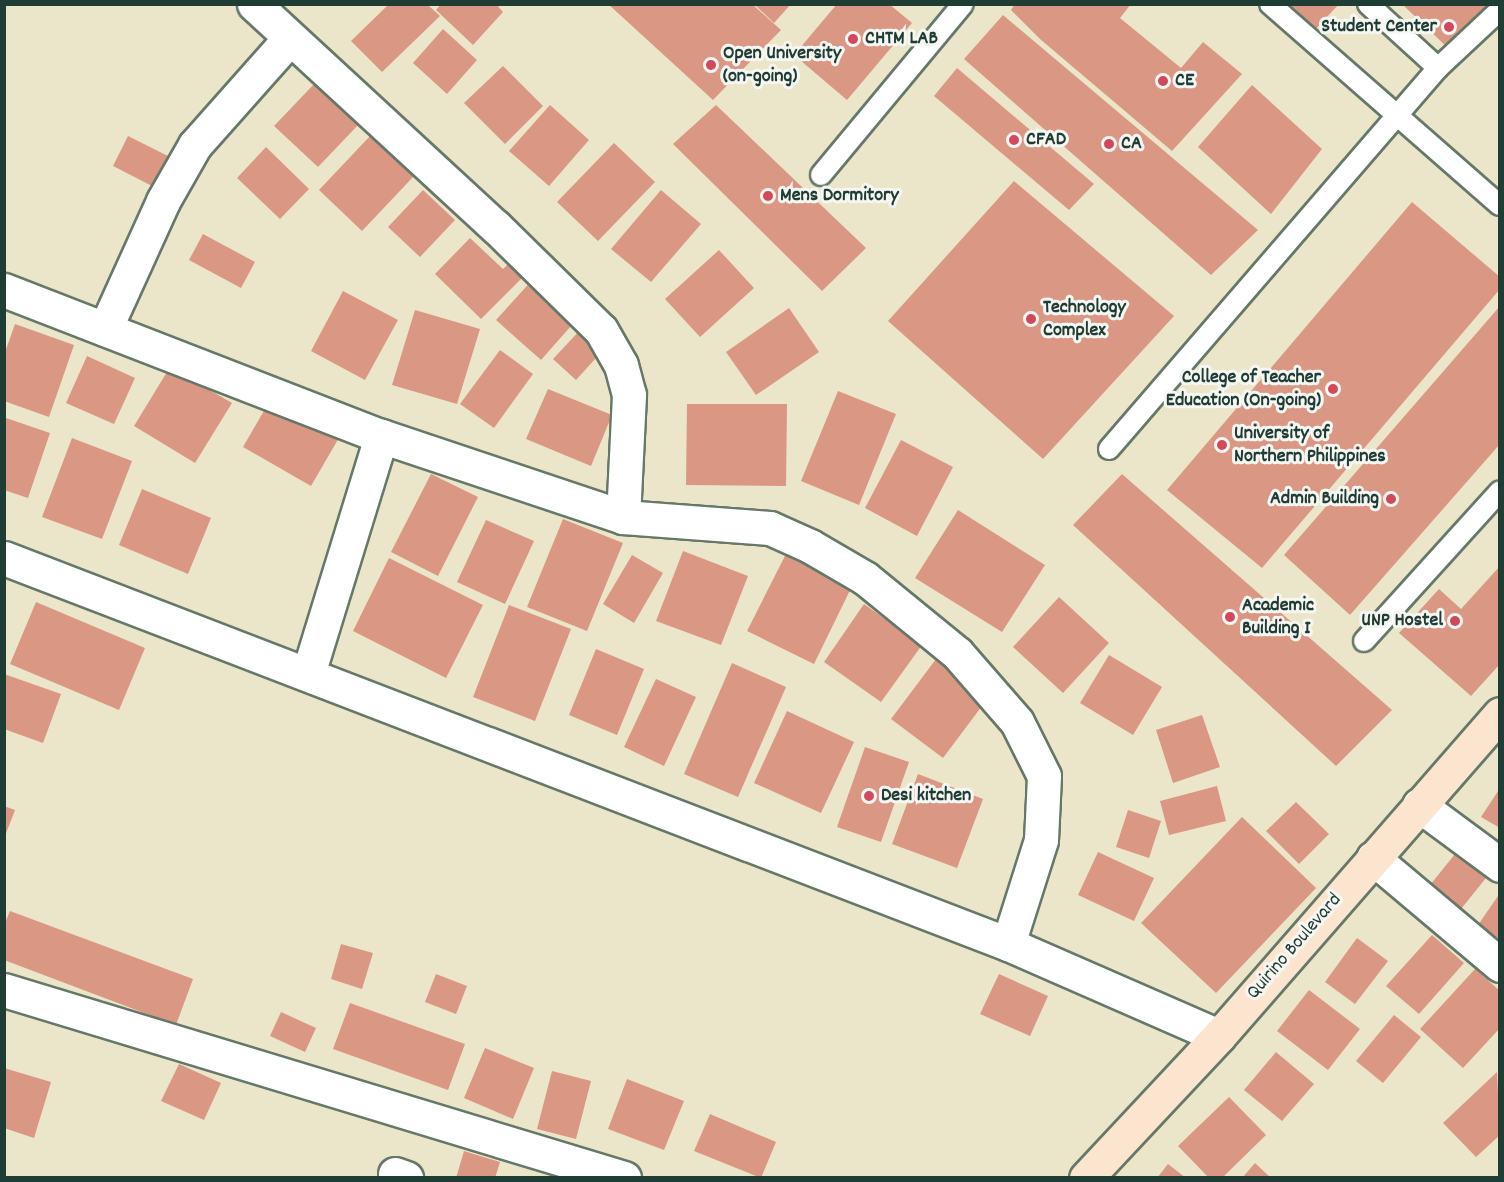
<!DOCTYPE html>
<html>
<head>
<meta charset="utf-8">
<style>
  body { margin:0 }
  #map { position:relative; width:1504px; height:1182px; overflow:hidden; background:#ebe5c9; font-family:Dekko,sans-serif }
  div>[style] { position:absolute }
  .building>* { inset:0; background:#da9884 }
  .roads { filter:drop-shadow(2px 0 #667868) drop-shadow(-2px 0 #667868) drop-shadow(0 2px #667868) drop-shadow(0 -2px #667868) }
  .service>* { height:20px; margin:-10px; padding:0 10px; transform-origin:10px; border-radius:10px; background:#fff }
  .minor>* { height:33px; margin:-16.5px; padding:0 16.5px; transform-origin:16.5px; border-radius:16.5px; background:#fff }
  .secondary>* { height:33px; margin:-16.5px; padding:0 16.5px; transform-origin:16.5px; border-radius:16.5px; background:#fce5cf }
  .dots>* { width:16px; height:16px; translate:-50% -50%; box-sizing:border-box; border:3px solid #f6f6f2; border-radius:50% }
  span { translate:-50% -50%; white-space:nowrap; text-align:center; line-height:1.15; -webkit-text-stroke:6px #f6f6f2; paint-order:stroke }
  .poi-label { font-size:20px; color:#1f3d34; font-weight:700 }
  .right { translate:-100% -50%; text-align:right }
  .left { translate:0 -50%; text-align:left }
  .street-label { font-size:20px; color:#1f3d34 }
  .frame { position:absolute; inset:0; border:6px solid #1f3d34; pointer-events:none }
</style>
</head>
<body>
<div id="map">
  <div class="building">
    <div style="clip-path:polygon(441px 4px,496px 4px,503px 12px,473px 45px,436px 10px)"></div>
    <div style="clip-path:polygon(608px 4px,752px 4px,781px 30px,713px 100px)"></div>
    <div style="clip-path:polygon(754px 4px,791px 4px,774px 23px)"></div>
    <div style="clip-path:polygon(837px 4px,889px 4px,912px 23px,847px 100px,794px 55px)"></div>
    <div style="clip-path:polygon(1015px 4px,1131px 4px,1120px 18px,1181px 68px,1203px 42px,1242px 74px,1172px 151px,1040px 39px,1011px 10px)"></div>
    <div style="clip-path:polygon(1284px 4px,1339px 4px,1314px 31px)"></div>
    <div style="clip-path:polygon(1402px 4px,1493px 4px,1450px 50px)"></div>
    <div style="clip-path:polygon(388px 5px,428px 5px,440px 16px,382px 72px,351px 41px)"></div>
    <div style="clip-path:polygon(1003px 15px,1258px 230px,1211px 275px,964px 59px)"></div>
    <div style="clip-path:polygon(443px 29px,477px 60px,447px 94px,413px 63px)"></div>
    <div style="clip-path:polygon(503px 66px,543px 106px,505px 144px,464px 103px)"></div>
    <div style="clip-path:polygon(957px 68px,1094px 184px,1069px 210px,934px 96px)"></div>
    <div style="clip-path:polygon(316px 82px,360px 123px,318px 167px,274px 126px)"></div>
    <div style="clip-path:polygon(1252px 85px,1322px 149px,1271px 214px,1198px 147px)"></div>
    <div style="clip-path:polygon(550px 105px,589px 140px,549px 186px,509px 151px)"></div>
    <div style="clip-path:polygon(716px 105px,866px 248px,822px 291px,673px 144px)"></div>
    <div style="clip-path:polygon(371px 135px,414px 176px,362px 231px,319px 190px)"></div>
    <div style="clip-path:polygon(128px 136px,170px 157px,154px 187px,113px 166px)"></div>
    <div style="clip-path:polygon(614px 143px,655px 182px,598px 241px,557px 202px)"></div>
    <div style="clip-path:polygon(266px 147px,309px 189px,280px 219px,237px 178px)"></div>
    <div style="clip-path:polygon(1014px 181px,1174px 316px,1043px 459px,888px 321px)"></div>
    <div style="clip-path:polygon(423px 190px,455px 220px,420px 257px,388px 227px)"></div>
    <div style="clip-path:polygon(661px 190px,701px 224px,651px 282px,611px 249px)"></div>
    <div style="clip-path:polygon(1412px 202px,1500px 277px,1500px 289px,1262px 568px,1167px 490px)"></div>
    <div style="clip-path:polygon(203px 234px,255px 262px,241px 288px,189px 260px)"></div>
    <div style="clip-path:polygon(470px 238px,503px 269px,510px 262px,524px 276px,481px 319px,435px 274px)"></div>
    <div style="clip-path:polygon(719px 250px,754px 288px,700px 337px,665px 299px)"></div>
    <div style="clip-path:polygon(534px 278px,579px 317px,541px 360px,496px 320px)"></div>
    <div style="clip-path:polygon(343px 291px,398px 320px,365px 380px,311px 351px)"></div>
    <div style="clip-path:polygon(1500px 306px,1500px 444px,1350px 615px,1284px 555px)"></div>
    <div style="clip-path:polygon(789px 308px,819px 352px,756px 395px,726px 352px)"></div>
    <div style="clip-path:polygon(415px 310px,480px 329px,457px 404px,392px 385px)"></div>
    <div style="clip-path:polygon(15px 324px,74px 345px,49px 417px,4px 401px,4px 355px)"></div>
    <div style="clip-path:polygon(582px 328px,605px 348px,576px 380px,553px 359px)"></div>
    <div style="clip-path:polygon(500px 350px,533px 374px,494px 428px,460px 404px)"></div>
    <div style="clip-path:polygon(87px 356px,135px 378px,114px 424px,66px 403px)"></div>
    <div style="clip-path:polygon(170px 367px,232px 403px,195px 463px,134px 426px)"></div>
    <div style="clip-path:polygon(548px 389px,612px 415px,591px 466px,526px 439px)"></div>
    <div style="clip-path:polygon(838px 391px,896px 414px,859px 505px,801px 481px)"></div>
    <div style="clip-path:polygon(272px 397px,340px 436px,311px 486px,243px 447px)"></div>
    <div style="clip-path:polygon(687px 404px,787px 404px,786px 486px,686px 485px)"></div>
    <div style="clip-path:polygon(6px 418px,50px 433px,28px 498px,4px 490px)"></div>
    <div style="clip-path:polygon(72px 438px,132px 461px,102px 539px,42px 517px)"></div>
    <div style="clip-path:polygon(901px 440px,953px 467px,917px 536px,865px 508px)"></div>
    <div style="clip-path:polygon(431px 474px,478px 497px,438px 576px,391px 552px)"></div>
    <div style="clip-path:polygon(1122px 474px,1392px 710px,1336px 766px,1073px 525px)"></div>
    <div style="clip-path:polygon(142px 489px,211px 518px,188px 574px,119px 545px)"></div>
    <div style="clip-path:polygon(958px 510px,1045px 565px,1002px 632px,915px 578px)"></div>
    <div style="clip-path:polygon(563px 519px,623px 543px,587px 631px,527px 607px)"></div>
    <div style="clip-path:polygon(486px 520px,534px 541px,505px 604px,457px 582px)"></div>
    <div style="clip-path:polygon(789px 548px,855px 580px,814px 664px,747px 631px)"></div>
    <div style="clip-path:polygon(683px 551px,748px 576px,721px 645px,656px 621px)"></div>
    <div style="clip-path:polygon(632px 555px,663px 573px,634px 623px,603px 604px)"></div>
    <div style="clip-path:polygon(389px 558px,483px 605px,446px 678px,353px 631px)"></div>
    <div style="clip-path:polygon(1500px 566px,1500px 664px,1471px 696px,1399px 633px,1439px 589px,1461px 609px)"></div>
    <div style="clip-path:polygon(1059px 597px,1109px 643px,1063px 693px,1013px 647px)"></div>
    <div style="clip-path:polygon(36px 602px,145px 648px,119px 710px,10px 664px)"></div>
    <div style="clip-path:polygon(864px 604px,922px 645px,881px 702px,824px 662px)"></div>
    <div style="clip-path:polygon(509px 605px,571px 629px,535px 721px,473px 697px)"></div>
    <div style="clip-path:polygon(596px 649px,644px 669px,617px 735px,569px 715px)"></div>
    <div style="clip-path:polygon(1109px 655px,1162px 687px,1133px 735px,1080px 703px)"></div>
    <div style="clip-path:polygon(936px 659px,988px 698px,943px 758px,891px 719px)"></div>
    <div style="clip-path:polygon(732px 663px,786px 687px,738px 797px,684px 774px)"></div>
    <div style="clip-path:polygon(4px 674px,61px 694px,43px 743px,4px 729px)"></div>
    <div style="clip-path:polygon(656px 679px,696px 697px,664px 766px,624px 747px)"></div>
    <div style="clip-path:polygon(787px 711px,854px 742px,821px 813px,754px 783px)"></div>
    <div style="clip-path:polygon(1202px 715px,1220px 767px,1173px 783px,1156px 730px)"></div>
    <div style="clip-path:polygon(865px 747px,909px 762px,881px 842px,837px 827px)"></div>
    <div style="clip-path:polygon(918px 774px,983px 799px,957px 868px,892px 844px)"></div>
    <div style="clip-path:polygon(1217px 786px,1226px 821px,1169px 835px,1160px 801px)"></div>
    <div style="clip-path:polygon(1500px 788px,1500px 828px,1481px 817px)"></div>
    <div style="clip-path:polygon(1296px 802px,1329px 834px,1299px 864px,1266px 831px)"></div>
    <div style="clip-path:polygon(4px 806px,15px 810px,5px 836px,4px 836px)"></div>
    <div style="clip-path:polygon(1128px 810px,1161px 821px,1149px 858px,1116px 847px)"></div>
    <div style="clip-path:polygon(1242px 817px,1316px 888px,1216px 993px,1141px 923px)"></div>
    <div style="clip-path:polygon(1098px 852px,1154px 878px,1134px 921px,1078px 895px)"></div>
    <div style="clip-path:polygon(1455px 854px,1486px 878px,1457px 914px,1426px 890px)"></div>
    <div style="clip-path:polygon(1500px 893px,1500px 939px,1478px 925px)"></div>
    <div style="clip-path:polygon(10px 911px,193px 979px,176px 1025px,4px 960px,4px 925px)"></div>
    <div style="clip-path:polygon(1432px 935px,1464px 963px,1419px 1014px,1386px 986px)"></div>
    <div style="clip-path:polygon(1357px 938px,1388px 961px,1355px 1004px,1325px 982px)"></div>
    <div style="clip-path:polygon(341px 944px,373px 953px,362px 989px,331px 979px)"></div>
    <div style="clip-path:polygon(1475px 969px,1500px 991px,1500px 1028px,1463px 1068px,1420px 1029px)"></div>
    <div style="clip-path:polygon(436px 974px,467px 986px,456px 1014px,425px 1002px)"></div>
    <div style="clip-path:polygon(999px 974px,1048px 996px,1030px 1036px,980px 1014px)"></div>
    <div style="clip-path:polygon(1309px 990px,1360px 1029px,1328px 1070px,1277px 1031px)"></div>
    <div style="clip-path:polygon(350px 1003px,465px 1044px,448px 1090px,333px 1049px)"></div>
    <div style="clip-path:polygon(281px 1012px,316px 1028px,305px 1052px,270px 1036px)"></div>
    <div style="clip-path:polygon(1394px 1015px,1421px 1037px,1383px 1083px,1356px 1061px)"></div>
    <div style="clip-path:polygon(485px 1048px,534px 1068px,513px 1119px,464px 1098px)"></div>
    <div style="clip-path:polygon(1276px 1052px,1314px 1084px,1282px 1121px,1244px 1090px)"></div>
    <div style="clip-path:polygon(179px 1064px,221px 1083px,204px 1120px,161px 1101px)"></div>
    <div style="clip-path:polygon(4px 1068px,51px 1082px,34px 1138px,4px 1128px)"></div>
    <div style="clip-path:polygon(552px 1071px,591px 1081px,576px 1139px,537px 1129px)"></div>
    <div style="clip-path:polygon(1497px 1072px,1500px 1135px,1476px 1157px,1443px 1123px)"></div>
    <div style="clip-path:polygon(627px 1079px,684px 1101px,664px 1150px,608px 1129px)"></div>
    <div style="clip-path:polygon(1229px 1097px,1266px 1135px,1222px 1178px,1209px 1178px,1178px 1146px)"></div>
    <div style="clip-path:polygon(710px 1114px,776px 1142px,761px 1178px,694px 1151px)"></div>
    <div style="clip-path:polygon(464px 1151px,500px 1162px,495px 1178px,456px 1178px)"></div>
    <div style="clip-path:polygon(1255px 1163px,1271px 1178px,1242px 1178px)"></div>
    <div style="clip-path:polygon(1168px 1164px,1186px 1178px,1157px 1178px)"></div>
  </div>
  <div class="roads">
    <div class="service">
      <div style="left:1270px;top:4px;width:305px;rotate:41.2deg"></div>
      <div style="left:1368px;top:4px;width:95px;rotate:42.4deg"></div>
      <div style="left:821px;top:175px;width:222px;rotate:-50.3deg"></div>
      <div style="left:1109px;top:449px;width:503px;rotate:-49.19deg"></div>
      <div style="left:1438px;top:68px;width:85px;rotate:-43.1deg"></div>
      <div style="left:1364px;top:641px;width:202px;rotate:-47.8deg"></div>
    </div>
    <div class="minor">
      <div style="left:254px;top:4px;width:328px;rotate:42.7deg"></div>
      <div style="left:495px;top:226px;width:148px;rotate:44.5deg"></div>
      <div style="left:601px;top:330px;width:40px;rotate:60.3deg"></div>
      <div style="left:621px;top:365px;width:31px;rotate:75deg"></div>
      <div style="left:629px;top:395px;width:122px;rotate:92.8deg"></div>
      <div style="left:4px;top:290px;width:404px;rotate:21.2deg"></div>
      <div style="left:381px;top:436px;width:255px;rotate:18.5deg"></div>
      <div style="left:623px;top:517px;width:147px;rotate:4.3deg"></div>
      <div style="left:770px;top:528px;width:44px;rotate:24.2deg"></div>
      <div style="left:810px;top:546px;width:64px;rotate:30.2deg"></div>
      <div style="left:865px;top:578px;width:119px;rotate:39.2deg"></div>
      <div style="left:957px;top:653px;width:91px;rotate:49deg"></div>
      <div style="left:1017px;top:722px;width:60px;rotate:63.4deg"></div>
      <div style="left:1044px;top:776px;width:64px;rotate:92.7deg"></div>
      <div style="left:1041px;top:840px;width:109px;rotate:107.6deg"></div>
      <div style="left:105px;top:329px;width:141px;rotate:-65.6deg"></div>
      <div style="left:163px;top:201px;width:64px;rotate:-60.3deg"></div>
      <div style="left:195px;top:145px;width:143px;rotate:-48.4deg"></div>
      <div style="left:4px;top:558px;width:1076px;rotate:21.03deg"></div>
      <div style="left:1008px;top:944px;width:230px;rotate:23.6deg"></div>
      <div style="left:308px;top:674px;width:249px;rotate:-72.9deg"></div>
      <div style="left:1419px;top:805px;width:101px;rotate:36.5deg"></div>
      <div style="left:1373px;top:858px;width:166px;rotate:40.1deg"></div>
      <div style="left:4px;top:990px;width:648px;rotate:16.87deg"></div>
      <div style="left:395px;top:1174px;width:12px;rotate:20deg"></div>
    </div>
    <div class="secondary">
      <div style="left:1086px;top:1178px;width:195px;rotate:-46.9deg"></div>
      <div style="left:1219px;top:1036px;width:427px;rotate:-48.9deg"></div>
    </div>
  </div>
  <div class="dots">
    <div style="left:1449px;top:27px;background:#d1495b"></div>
    <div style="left:853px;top:39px;background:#d1495b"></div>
    <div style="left:711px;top:65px;background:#d1495b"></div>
    <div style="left:1163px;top:81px;background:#d1495b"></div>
    <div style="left:1014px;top:140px;background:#d1495b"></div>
    <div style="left:1109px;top:144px;background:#d1495b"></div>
    <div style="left:768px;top:196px;background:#d1495b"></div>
    <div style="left:1031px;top:319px;background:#d1495b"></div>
    <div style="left:1333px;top:389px;background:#d1495b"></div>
    <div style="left:1222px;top:445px;background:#d1495b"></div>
    <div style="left:1391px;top:499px;background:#d1495b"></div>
    <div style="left:1230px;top:617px;background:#d1495b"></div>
    <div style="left:1455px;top:621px;background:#d1495b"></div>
    <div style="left:869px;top:796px;background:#d1495b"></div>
  </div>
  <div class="poi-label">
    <span class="right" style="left:1437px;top:27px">Student Center</span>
    <span class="left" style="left:865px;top:39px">CHTM LAB</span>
    <span class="left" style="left:723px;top:66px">Open University<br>(on-going)</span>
    <span class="left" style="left:1175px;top:81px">CE</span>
    <span class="left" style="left:1026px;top:140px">CFAD</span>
    <span class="left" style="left:1121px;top:144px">CA</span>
    <span class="left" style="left:780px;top:196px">Mens Dormitory</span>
    <span class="left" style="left:1043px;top:320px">Technology<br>Complex</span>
    <span class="right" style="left:1321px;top:390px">College of Teacher<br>Education (On-going)</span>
    <span class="left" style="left:1234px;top:446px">University of<br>Northern Philippines</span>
    <span class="right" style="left:1379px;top:499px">Admin Building</span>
    <span class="left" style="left:1242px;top:618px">Academic<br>Building I</span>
    <span class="right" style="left:1443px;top:621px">UNP Hostel</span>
    <span class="left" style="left:881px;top:796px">Desi kitchen</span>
  </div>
  <div class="street-label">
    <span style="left:1295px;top:947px;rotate:-49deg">Quirino Boulevard</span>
  </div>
  <div class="frame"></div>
</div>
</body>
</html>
